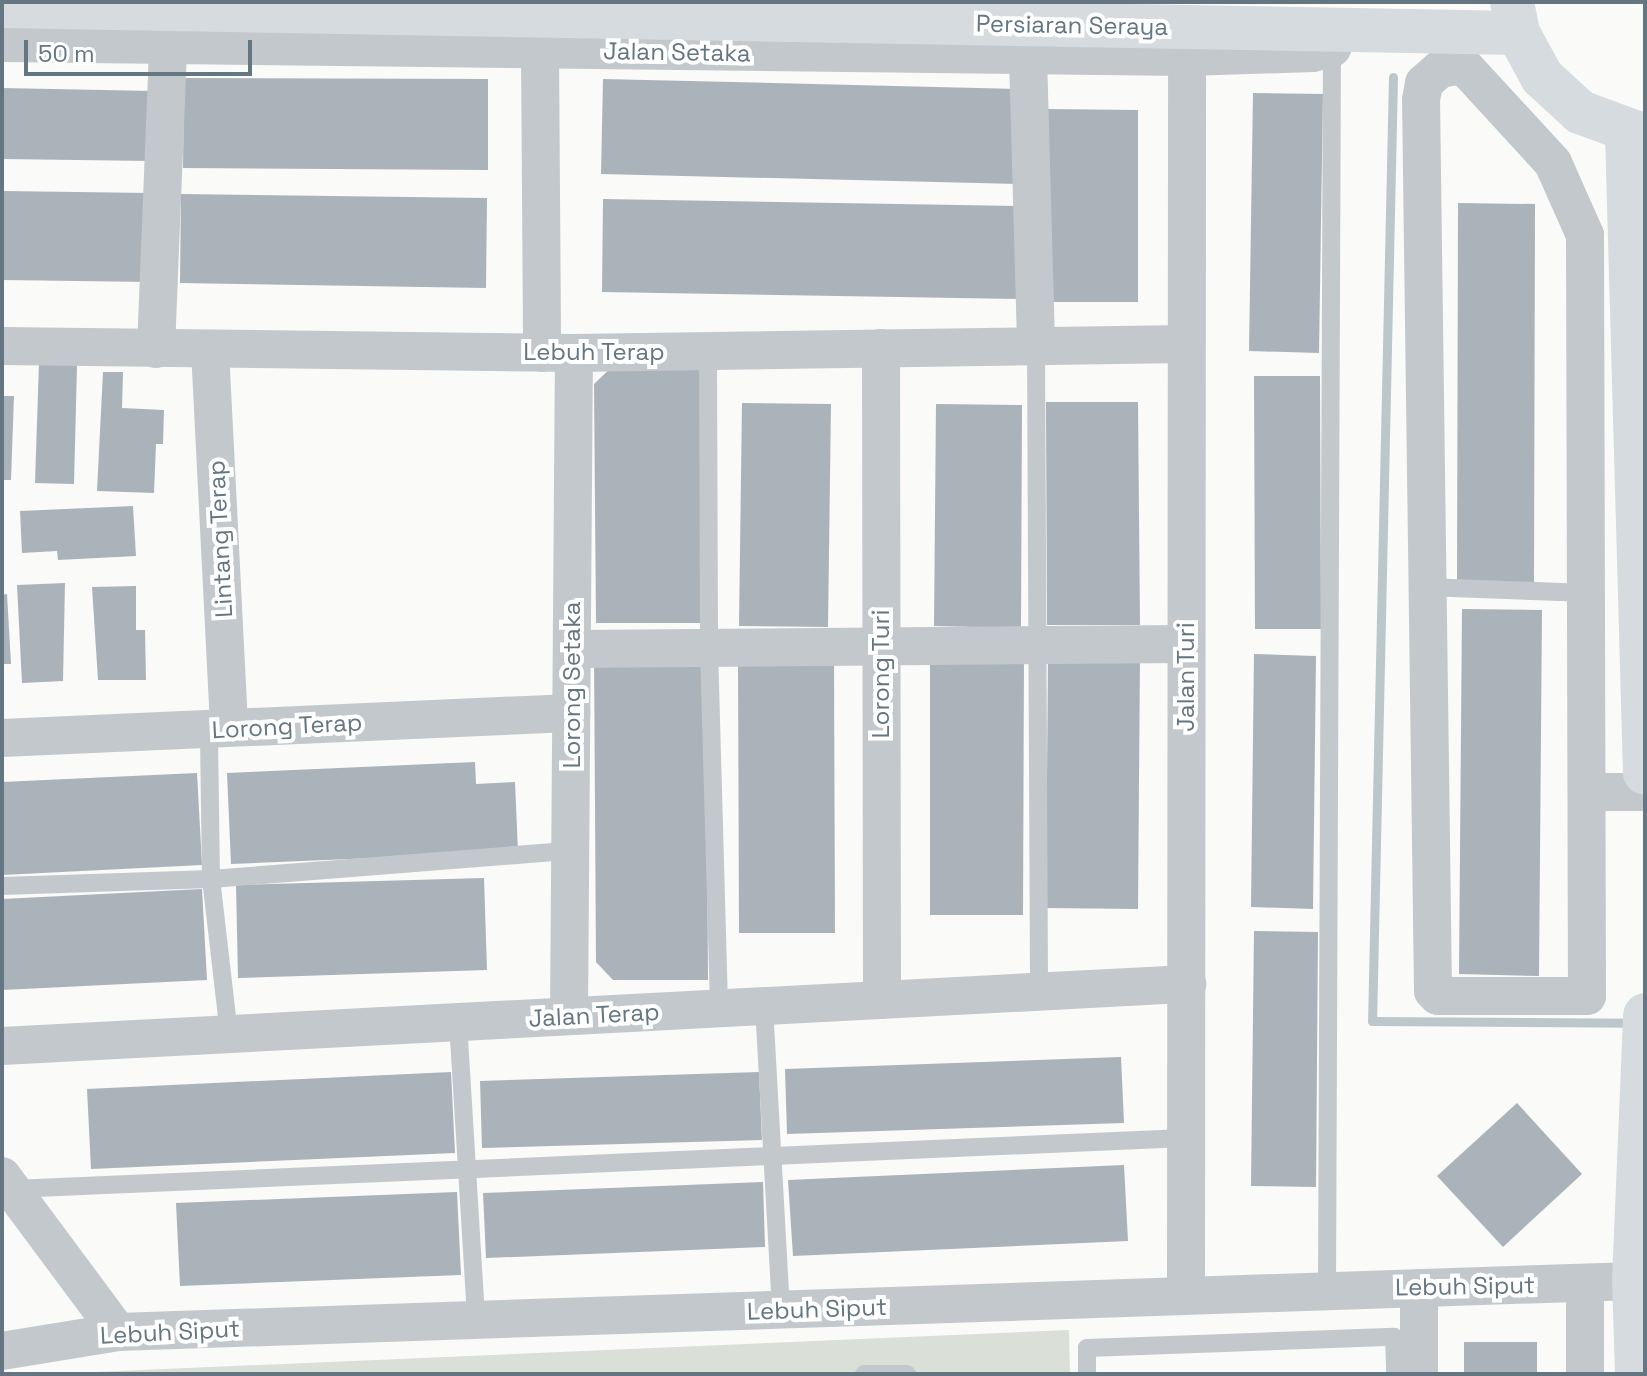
<!DOCTYPE html>
<html>
<head>
<meta charset="utf-8">
<style>
  body { margin:0 }
  #map { position:relative; width:1647px; height:1376px; overflow:hidden; background:#fafaf8; font-family:"Space Grotesk",sans-serif }
  div>[style] { position:absolute }
  .green>* { inset:0; background:#dadfd7 }
  .stream>* { height:9px; margin:-4.5px; padding:0 4.5px; transform-origin:4.5px; border-radius:4.5px; background:#bbc7cb }
  .building>* { inset:0; background:#aab3b9 }
  .lane>* { height:18px; margin:-9px; padding:0 9px; transform-origin:9px; border-radius:9px; background:#c3c8cc }
  .street>* { height:38px; margin:-19px; padding:0 19px; transform-origin:19px; border-radius:19px; background:#c3c8cc }
  .secondary>* { height:44px; margin:-22px; padding:0 22px; transform-origin:22px; border-radius:22px; background:#d6dbdf }
  .primary>* { height:44px; margin:-22px; padding:0 22px; transform-origin:22px; border-radius:22px; background:#d6dbdf }
  span { translate:-50% -50%; white-space:nowrap; text-align:center; line-height:1.15; -webkit-text-stroke:8px #fff; paint-order:stroke }
  .street-label { font-size:24px; color:#657683 }
  .frame { position:absolute; inset:0; border:4px solid #657683; pointer-events:none }
  .scale { position:absolute; left:24px; top:40px; width:228px; height:36px; box-sizing:border-box; border:4px solid #657683; border-top:0; padding-left:10px; font-size:24px; line-height:28px; white-space:nowrap; color:#657683; -webkit-text-stroke:6px #fff; paint-order:stroke }
</style>
</head>
<body>
<div id="map">
  <div class="green">
    <div style="clip-path:polygon(1069px 1330px,1070px 1374px,96px 1372px)"></div>
  </div>
  <div class="stream">
    <div style="left:1393px;top:77px;width:944px;rotate:91.27deg"></div>
    <div style="left:1372px;top:1021px;width:260px;rotate:0.4deg"></div>
  </div>
  <div class="building">
    <div style="clip-path:polygon(184px 78px,488px 79px,488px 170px,183px 168px)"></div>
    <div style="clip-path:polygon(603px 79px,1021px 89px,1020px 184px,601px 174px)"></div>
    <div style="clip-path:polygon(2px 88px,153px 91px,152px 161px,2px 159px)"></div>
    <div style="clip-path:polygon(1253px 93px,1323px 94px,1319px 353px,1249px 351px)"></div>
    <div style="clip-path:polygon(1048px 109px,1138px 110px,1138px 302px,1047px 302px)"></div>
    <div style="clip-path:polygon(2px 191px,151px 193px,151px 282px,2px 280px)"></div>
    <div style="clip-path:polygon(181px 194px,487px 198px,486px 288px,180px 283px)"></div>
    <div style="clip-path:polygon(603px 199px,1021px 206px,1020px 299px,602px 292px)"></div>
    <div style="clip-path:polygon(1458px 203px,1535px 204px,1534px 584px,1457px 584px)"></div>
    <div style="clip-path:polygon(39px 363px,77px 365px,74px 484px,35px 483px)"></div>
    <div style="clip-path:polygon(615px 364px,706px 364px,707px 623px,596px 623px,594px 384px)"></div>
    <div style="clip-path:polygon(103px 372px,123px 372px,122px 408px,164px 410px,163px 444px,156px 444px,154px 493px,97px 491px)"></div>
    <div style="clip-path:polygon(1254px 376px,1320px 376px,1321px 629px,1255px 629px)"></div>
    <div style="clip-path:polygon(2px 396px,14px 396px,11px 480px,2px 480px)"></div>
    <div style="clip-path:polygon(1046px 402px,1138px 402px,1140px 625px,1047px 625px)"></div>
    <div style="clip-path:polygon(742px 403px,831px 404px,828px 627px,739px 626px)"></div>
    <div style="clip-path:polygon(936px 404px,1022px 405px,1021px 628px,934px 626px)"></div>
    <div style="clip-path:polygon(133px 506px,136px 556px,58px 560px,57px 551px,22px 553px,20px 511px)"></div>
    <div style="clip-path:polygon(65px 583px,63px 681px,22px 683px,17px 585px)"></div>
    <div style="clip-path:polygon(136px 586px,136px 630px,145px 630px,146px 680px,98px 680px,92px 587px)"></div>
    <div style="clip-path:polygon(7px 594px,11px 664px,2px 664px,2px 595px)"></div>
    <div style="clip-path:polygon(1462px 609px,1542px 610px,1539px 976px,1459px 974px)"></div>
    <div style="clip-path:polygon(594px 651px,706px 651px,708px 980px,613px 980px,596px 962px)"></div>
    <div style="clip-path:polygon(1048px 654px,1140px 655px,1138px 909px,1046px 908px)"></div>
    <div style="clip-path:polygon(1254px 654px,1316px 656px,1313px 909px,1251px 907px)"></div>
    <div style="clip-path:polygon(930px 655px,1024px 656px,1023px 915px,930px 915px)"></div>
    <div style="clip-path:polygon(738px 657px,834px 657px,835px 933px,739px 933px)"></div>
    <div style="clip-path:polygon(475px 762px,476px 784px,515px 782px,518px 852px,231px 864px,227px 773px)"></div>
    <div style="clip-path:polygon(197px 773px,202px 865px,2px 875px,2px 782px)"></div>
    <div style="clip-path:polygon(484px 878px,487px 970px,238px 978px,236px 885px)"></div>
    <div style="clip-path:polygon(202px 889px,207px 980px,2px 990px,2px 899px)"></div>
    <div style="clip-path:polygon(1254px 931px,1318px 932px,1316px 1187px,1251px 1186px)"></div>
    <div style="clip-path:polygon(1121px 1057px,1124px 1123px,787px 1134px,785px 1069px)"></div>
    <div style="clip-path:polygon(451px 1072px,455px 1153px,91px 1169px,87px 1089px)"></div>
    <div style="clip-path:polygon(759px 1072px,762px 1140px,482px 1148px,480px 1081px)"></div>
    <div style="clip-path:polygon(1517px 1103px,1582px 1174px,1503px 1247px,1437px 1176px)"></div>
    <div style="clip-path:polygon(1124px 1165px,1128px 1241px,793px 1256px,788px 1180px)"></div>
    <div style="clip-path:polygon(763px 1182px,765px 1247px,486px 1258px,483px 1193px)"></div>
    <div style="clip-path:polygon(457px 1192px,461px 1275px,180px 1286px,176px 1203px)"></div>
    <div style="clip-path:polygon(1464px 1342px,1537px 1342px,1537px 1374px,1464px 1374px)"></div>
  </div>
  <div class="lane">
    <div style="left:1036px;top:345px;width:646px;rotate:89.73deg"></div>
    <div style="left:708px;top:351px;width:297px;rotate:89.8deg"></div>
    <div style="left:709px;top:648px;width:360px;rotate:88.4deg"></div>
    <div style="left:1425px;top:587px;width:162px;rotate:2.1deg"></div>
    <div style="left:2px;top:886px;width:209px;rotate:-1.9deg"></div>
    <div style="left:211px;top:879px;width:150px;rotate:-90.8deg"></div>
    <div style="left:764px;top:1006px;width:305px;rotate:86.8deg"></div>
    <div style="left:458px;top:1022px;width:298px;rotate:86.5deg"></div>
    <div style="left:229px;top:1034px;width:156px;rotate:-96.6deg"></div>
    <div style="left:211px;top:879px;width:360px;rotate:-4.5deg"></div>
    <div style="left:13px;top:1189px;width:1173px;rotate:-2.49deg"></div>
    <div style="left:1327px;top:1288px;width:1240px;rotate:-89.77deg"></div>
    <div style="left:864px;top:1374px;width:43px"></div>
    <div style="left:1087px;top:1374px;width:26px;rotate:-90deg"></div>
    <div style="left:1087px;top:1348px;width:307px;rotate:-2.1deg"></div>
    <div style="left:1394px;top:1337px;width:37px;rotate:88deg"></div>
  </div>
  <div class="street">
    <div style="left:2px;top:43px;width:1185px;rotate:0.68deg"></div>
    <div style="left:1187px;top:57px;width:126px;rotate:-1.8deg"></div>
    <div style="left:1313px;top:53px;width:20px;rotate:-15deg"></div>
    <div style="left:1332px;top:48px;width:19px;rotate:-69deg"></div>
    <div style="left:540px;top:50px;width:303px;rotate:89.6deg"></div>
    <div style="left:1028px;top:56px;width:289px;rotate:88.4deg"></div>
    <div style="left:1463px;top:65px;width:133px;rotate:47.4deg"></div>
    <div style="left:1553px;top:163px;width:79px;rotate:66deg"></div>
    <div style="left:1585px;top:235px;width:761px;rotate:89.85deg"></div>
    <div style="left:1587px;top:996px;width:149px;rotate:180deg"></div>
    <div style="left:1438px;top:996px;width:7px;rotate:-135deg"></div>
    <div style="left:1433px;top:991px;width:891px;rotate:-90.77deg"></div>
    <div style="left:1421px;top:100px;width:17px;rotate:-80deg"></div>
    <div style="left:1424px;top:83px;width:21px;rotate:-41deg"></div>
    <div style="left:1440px;top:69px;width:23px;rotate:-10deg"></div>
    <div style="left:2px;top:346px;width:572px;rotate:0.7deg"></div>
    <div style="left:574px;top:353px;width:611px;rotate:-0.84deg"></div>
    <div style="left:881px;top:348px;width:652px;rotate:89.91deg"></div>
    <div style="left:156px;top:349px;width:304px;rotate:-87.7deg"></div>
    <div style="left:210px;top:350px;width:378px;rotate:87.1deg"></div>
    <div style="left:572px;top:649px;width:614px;rotate:-0.47deg"></div>
    <div style="left:2px;top:738px;width:570px;rotate:-2.52deg"></div>
    <div style="left:1588px;top:792px;width:57px"></div>
    <div style="left:569px;top:1016px;width:663px;rotate:-89.57deg"></div>
    <div style="left:2px;top:1046px;width:1187px;rotate:-3deg"></div>
    <div style="left:2px;top:1176px;width:194px;rotate:53.4deg"></div>
    <div style="left:1585px;top:1283px;width:91px;rotate:90deg"></div>
    <div style="left:1186px;top:1296px;width:1239px;rotate:-89.95deg"></div>
    <div style="left:2px;top:1351px;width:118px;rotate:-9.3deg"></div>
    <div style="left:118px;top:1332px;width:1517px;rotate:-1.93deg"></div>
    <div style="left:1419px;top:1374px;width:86px;rotate:-90deg"></div>
  </div>
  <div class="secondary">
    <div style="left:2px;top:6px;width:1516px;rotate:1.02deg"></div>
  </div>
  <div class="primary">
    <div style="left:1512px;top:2px;width:32px;rotate:79deg"></div>
    <div style="left:1518px;top:33px;width:50px;rotate:61.4deg"></div>
    <div style="left:1542px;top:77px;width:52px;rotate:42.6deg"></div>
    <div style="left:1580px;top:112px;width:69px;rotate:20.3deg"></div>
    <div style="left:1627px;top:133px;width:640px;rotate:88.39deg"></div>
    <div style="left:1637px;top:1374px;width:93px;rotate:-91.8deg"></div>
    <div style="left:1634px;top:1281px;width:266px;rotate:-87.6deg"></div>
  </div>
  <div class="street-label">
    <span style="left:1072px;top:25px;rotate:1deg">Persiaran Seraya</span>
    <span style="left:677px;top:52px;rotate:1deg">Jalan Setaka</span>
    <span style="left:594px;top:352px">Lebuh Terap</span>
    <span style="left:220px;top:539px;rotate:-93deg">Lintang Terap</span>
    <span style="left:881px;top:674px;rotate:-90deg">Lorong Turi</span>
    <span style="left:1186px;top:677px;rotate:-90deg">Jalan Turi</span>
    <span style="left:572px;top:685px;rotate:-90deg">Lorong Setaka</span>
    <span style="left:287px;top:726px;rotate:-3deg">Lorong Terap</span>
    <span style="left:594px;top:1015px;rotate:-3deg">Jalan Terap</span>
    <span style="left:1465px;top:1286px;rotate:-1deg">Lebuh Siput</span>
    <span style="left:817px;top:1309px;rotate:-2deg">Lebuh Siput</span>
    <span style="left:170px;top:1332px;rotate:-3deg">Lebuh Siput</span>
  </div>
  <div class="frame"></div>
  <div class="scale">50 m</div>
</div>
</body>
</html>
